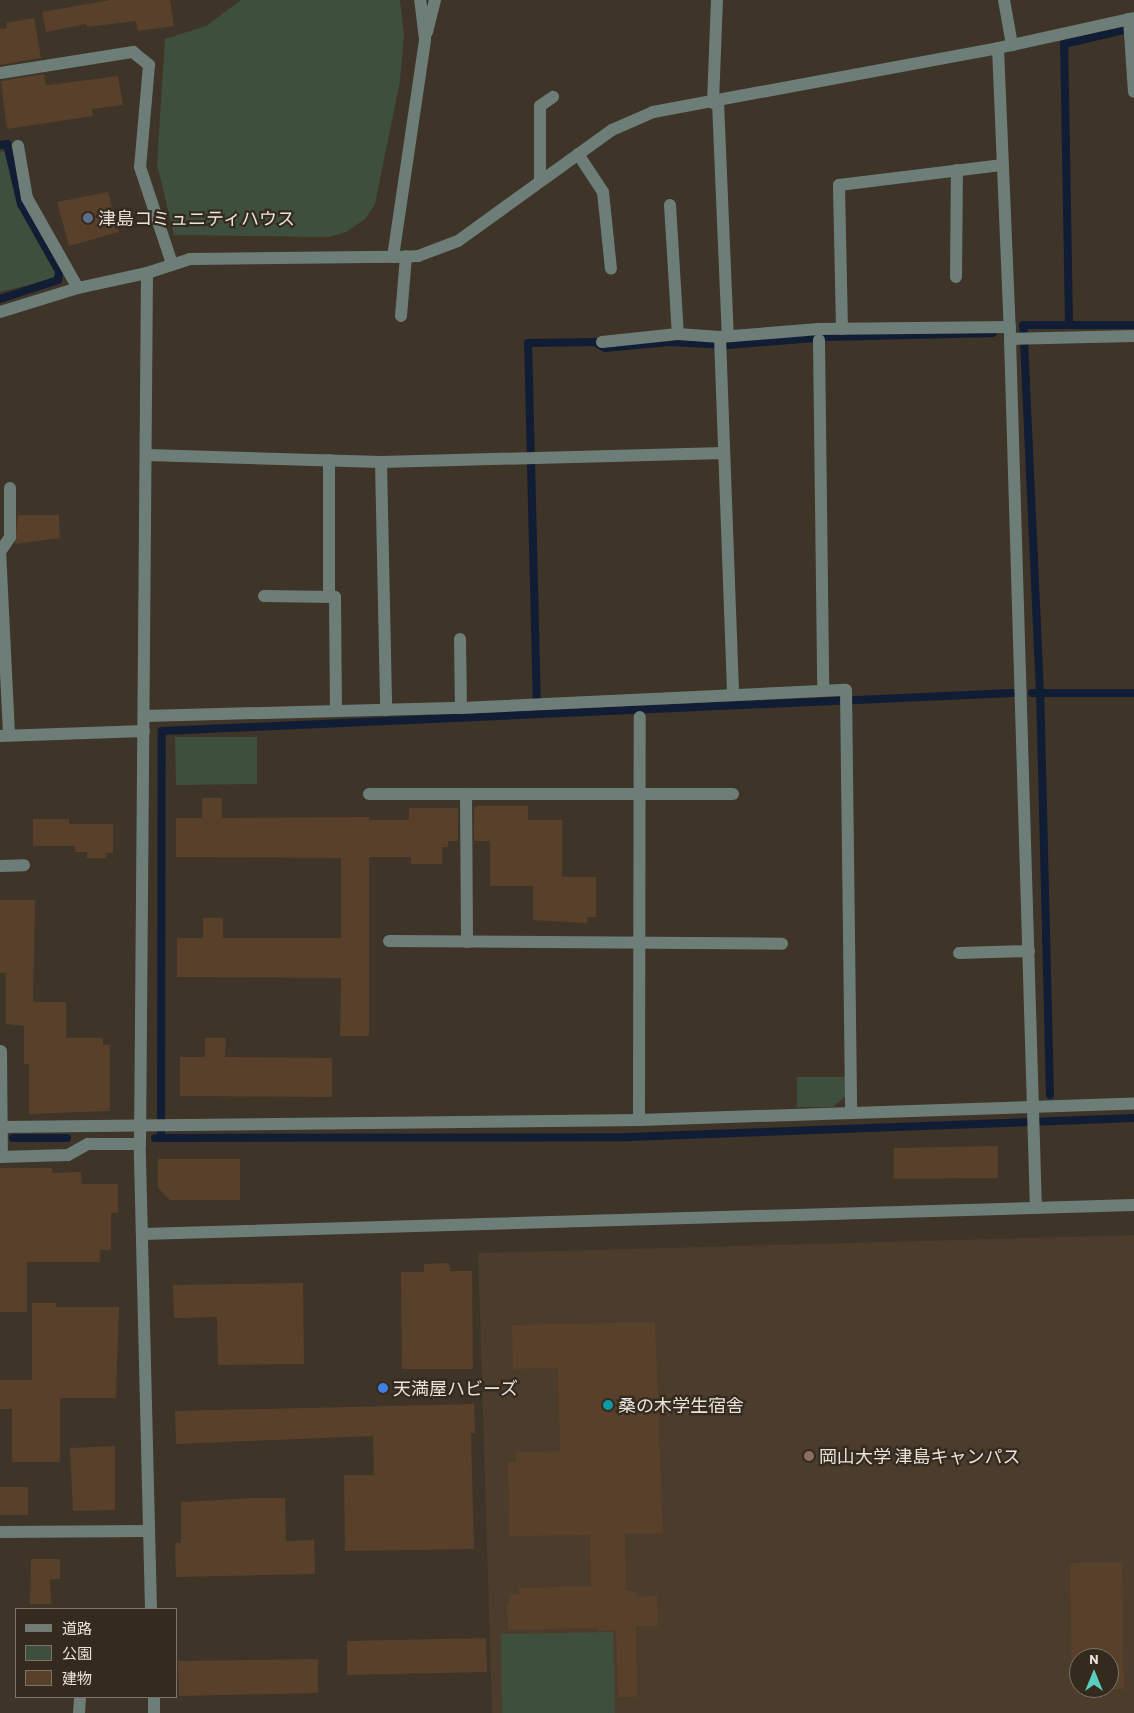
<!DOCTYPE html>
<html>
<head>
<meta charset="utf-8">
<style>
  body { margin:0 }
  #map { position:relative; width:1134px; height:1713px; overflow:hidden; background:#3e3428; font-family:Barlow,"Noto Sans JP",sans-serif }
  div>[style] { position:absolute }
  .built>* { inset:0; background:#4b3c2b }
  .green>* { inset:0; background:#3f4f3e }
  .stream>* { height:8px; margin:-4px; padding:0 4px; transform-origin:4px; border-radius:4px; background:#101d34 }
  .building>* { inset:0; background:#58402b }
  .minor>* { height:12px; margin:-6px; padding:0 6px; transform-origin:6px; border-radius:6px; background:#6d7e78 }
  .dots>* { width:14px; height:14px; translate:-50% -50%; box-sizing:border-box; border:2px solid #342a1e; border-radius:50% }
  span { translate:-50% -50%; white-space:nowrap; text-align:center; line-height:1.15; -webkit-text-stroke:4.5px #342a1e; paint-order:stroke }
  .poi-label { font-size:18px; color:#e9e2db }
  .left { translate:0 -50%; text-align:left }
  .legend { position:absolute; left:15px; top:1608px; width:162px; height:90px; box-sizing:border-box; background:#342a1e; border:1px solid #7c746a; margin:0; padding:6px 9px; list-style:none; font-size:15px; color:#e9e2db }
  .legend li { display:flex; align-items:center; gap:10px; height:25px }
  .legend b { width:25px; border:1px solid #7c746a }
  .north { position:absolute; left:1069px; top:1648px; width:50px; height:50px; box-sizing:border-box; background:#342a1e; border:1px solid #7c746a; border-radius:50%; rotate:0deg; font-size:14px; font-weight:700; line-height:20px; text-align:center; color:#e9e2db }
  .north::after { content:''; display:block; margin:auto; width:18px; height:22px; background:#58cec0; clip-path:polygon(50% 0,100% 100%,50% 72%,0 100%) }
</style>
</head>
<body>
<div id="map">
  <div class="built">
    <div style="clip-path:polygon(evenodd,1134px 1235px,1134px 1713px,492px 1713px,478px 1253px,1134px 1235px,1079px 1658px,1109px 1658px,1109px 1688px,1079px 1688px,1079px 1658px)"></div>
  </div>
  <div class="green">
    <div style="clip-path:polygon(241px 0,400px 0,404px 35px,400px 81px,375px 204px,365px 219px,346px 232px,328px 237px,174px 235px,157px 164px,165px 39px,206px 26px)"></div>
    <div style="clip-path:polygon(5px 151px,19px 208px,55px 273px,54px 279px,0 292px,0 152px)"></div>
    <div style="clip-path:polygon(257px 737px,257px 784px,176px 785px,175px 737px)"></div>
    <div style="clip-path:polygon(797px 1077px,846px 1077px,846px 1096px,833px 1107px,797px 1107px)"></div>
    <div style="clip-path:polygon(613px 1632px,615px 1713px,502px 1713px,501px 1634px)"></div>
  </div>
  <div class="stream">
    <div style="left:0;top:145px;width:7px;rotate:-8deg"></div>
    <div style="left:7px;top:144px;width:62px;rotate:76.9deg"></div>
    <div style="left:21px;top:204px;width:77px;rotate:60.4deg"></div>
    <div style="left:59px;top:271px;width:9px;rotate:96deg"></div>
    <div style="left:58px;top:280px;width:61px;rotate:161.9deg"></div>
    <div style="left:1069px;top:323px;width:279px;rotate:-91deg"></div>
    <div style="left:1064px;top:44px;width:70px;rotate:-13.2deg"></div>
    <div style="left:1032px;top:693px;width:102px"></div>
    <div style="left:537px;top:708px;width:365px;rotate:-91.4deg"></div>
    <div style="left:528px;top:343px;width:67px;rotate:-0.9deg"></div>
    <div style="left:595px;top:342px;width:12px;rotate:31deg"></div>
    <div style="left:605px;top:348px;width:64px;rotate:-5.4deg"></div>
    <div style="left:669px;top:342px;width:59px;rotate:2.9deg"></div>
    <div style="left:728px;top:345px;width:99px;rotate:-4.6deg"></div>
    <div style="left:827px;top:337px;width:166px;rotate:-1.4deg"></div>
    <div style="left:1050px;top:1095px;width:402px;rotate:-91.4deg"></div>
    <div style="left:1040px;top:693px;width:368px;rotate:-92.6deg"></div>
    <div style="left:1023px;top:325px;width:111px"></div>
    <div style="left:13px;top:1138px;width:54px"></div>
    <div style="left:155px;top:1138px;width:474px;rotate:-0.1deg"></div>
    <div style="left:629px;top:1137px;width:505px;rotate:-2.15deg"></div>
    <div style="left:161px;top:1138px;width:407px;rotate:-89.9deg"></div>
    <div style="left:162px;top:731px;width:851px;rotate:-2.56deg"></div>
  </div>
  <div class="building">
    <div style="clip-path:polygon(110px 0,170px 0,174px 26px,138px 31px,136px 21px,87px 27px,86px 24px,46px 32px,42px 12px)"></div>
    <div style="clip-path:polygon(34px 18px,41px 58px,0 65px,0 29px,7px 28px,6px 23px)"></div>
    <div style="clip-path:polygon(44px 74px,46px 85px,49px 85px,118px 76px,123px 105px,92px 109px,93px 116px,7px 129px,1px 81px)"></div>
    <div style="clip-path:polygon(108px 192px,119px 232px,69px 246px,57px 202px)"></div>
    <div style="clip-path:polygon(18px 515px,59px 515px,60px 538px,15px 544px)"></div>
    <div style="clip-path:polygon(202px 798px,222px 798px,222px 818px,369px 817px,369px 820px,409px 820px,409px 808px,458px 808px,458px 841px,448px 841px,448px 847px,442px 847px,442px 864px,411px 864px,411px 857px,369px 857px,369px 1036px,340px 1036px,341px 978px,177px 977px,177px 938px,203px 938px,203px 918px,223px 918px,223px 938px,341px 938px,341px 858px,176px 857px,176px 818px,202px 818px)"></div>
    <div style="clip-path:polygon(478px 806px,528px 806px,528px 820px,562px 820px,562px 877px,596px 877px,596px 917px,587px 917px,587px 923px,533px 920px,533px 886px,490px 886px,490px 841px,474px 841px,474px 808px)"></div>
    <div style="clip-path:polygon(33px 819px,69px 819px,69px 824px,113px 824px,113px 853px,106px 853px,106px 858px,87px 858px,87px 852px,75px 852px,75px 846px,33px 846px)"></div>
    <div style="clip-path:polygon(0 900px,35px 900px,33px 1002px,66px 1002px,66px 1038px,103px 1038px,103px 1045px,110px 1045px,110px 1111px,29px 1114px,29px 1064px,24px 1064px,24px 1026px,6px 1024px,6px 973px,0 973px)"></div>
    <div style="clip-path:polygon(205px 1038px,226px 1038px,225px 1057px,332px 1058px,332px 1097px,180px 1096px,180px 1057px,205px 1057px)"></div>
    <div style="clip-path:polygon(998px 1146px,998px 1178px,894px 1179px,894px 1148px)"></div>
    <div style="clip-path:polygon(158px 1159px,240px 1159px,240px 1200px,170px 1200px,158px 1188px)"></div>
    <div style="clip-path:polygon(0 1168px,52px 1168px,52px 1173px,81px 1172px,82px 1184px,118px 1184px,118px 1213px,111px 1213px,111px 1250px,100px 1250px,100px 1262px,27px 1262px,27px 1312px,0 1312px)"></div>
    <div style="clip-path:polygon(449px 1263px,450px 1271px,472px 1271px,473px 1369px,402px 1369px,401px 1272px,424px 1272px,424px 1264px)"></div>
    <div style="clip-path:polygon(303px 1283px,304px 1364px,218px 1365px,217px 1317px,174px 1318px,173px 1285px)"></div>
    <div style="clip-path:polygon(32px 1303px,56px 1303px,56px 1307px,119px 1307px,116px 1398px,60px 1398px,60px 1462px,12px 1462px,12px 1409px,0 1409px,0 1380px,32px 1380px)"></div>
    <div style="clip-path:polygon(655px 1322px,663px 1533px,625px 1534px,626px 1591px,635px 1591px,636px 1597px,657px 1596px,658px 1626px,636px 1626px,637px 1697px,618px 1697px,616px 1630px,598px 1631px,598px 1628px,508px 1630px,507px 1603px,510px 1603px,510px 1594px,519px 1594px,519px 1588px,591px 1586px,590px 1535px,509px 1536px,508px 1462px,516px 1462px,516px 1452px,560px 1451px,558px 1368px,513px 1369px,512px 1325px)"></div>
    <div style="clip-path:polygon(474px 1404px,475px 1433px,471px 1433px,474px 1549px,345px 1551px,344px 1475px,374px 1475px,373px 1436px,176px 1444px,175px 1411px)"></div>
    <div style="clip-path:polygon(115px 1446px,115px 1510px,73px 1511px,70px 1448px)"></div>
    <div style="clip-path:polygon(0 1487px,28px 1487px,28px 1515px,0 1515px)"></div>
    <div style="clip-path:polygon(254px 1498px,285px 1498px,286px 1541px,314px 1540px,315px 1574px,176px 1577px,175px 1543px,181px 1543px,181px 1502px)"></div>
    <div style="clip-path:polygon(31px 1559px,60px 1559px,60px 1579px,50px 1579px,51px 1604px,30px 1604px)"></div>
    <div style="clip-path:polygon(evenodd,1122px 1562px,1124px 1689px,1072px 1689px,1070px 1563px,1122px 1562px,1079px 1658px,1109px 1658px,1109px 1688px,1079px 1688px,1079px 1658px)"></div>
    <div style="clip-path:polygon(486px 1638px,487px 1672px,347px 1675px,347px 1641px)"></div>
    <div style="clip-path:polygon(318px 1659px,318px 1693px,179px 1696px,178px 1661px)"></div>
  </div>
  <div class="minor">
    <div style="left:1004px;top:0;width:46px;rotate:79.9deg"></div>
    <div style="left:1129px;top:19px;width:73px;rotate:86.1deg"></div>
    <div style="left:427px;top:32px;width:33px;rotate:-76deg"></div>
    <div style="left:998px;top:48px;width:291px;rotate:87.6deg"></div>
    <div style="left:1010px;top:339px;width:869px;rotate:88.29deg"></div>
    <div style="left:0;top:73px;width:135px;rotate:-9deg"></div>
    <div style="left:133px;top:52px;width:21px;rotate:39deg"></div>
    <div style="left:149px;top:65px;width:102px;rotate:95deg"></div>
    <div style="left:140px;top:167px;width:102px;rotate:71.7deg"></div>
    <div style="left:718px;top:102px;width:234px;rotate:87.6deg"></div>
    <div style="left:713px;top:103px;width:103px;rotate:-87.8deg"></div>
    <div style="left:18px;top:146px;width:53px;rotate:80.2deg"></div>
    <div style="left:27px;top:198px;width:103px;rotate:60.5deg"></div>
    <div style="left:578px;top:154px;width:45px;rotate:56.7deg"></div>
    <div style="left:603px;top:192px;width:77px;rotate:84.1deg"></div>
    <div style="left:540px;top:180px;width:74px;rotate:-90deg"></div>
    <div style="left:540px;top:106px;width:16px;rotate:-35deg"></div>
    <div style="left:670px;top:205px;width:129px;rotate:86.5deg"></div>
    <div style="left:393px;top:257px;width:25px;rotate:-2deg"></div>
    <div style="left:418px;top:256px;width:43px;rotate:-20.6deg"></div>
    <div style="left:458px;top:241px;width:190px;rotate:-35.8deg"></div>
    <div style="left:612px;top:130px;width:45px;rotate:-23.7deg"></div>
    <div style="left:653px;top:112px;width:351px;rotate:-10.5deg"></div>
    <div style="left:998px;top:48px;width:139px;rotate:-12.4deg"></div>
    <div style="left:956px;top:277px;width:107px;rotate:-89.5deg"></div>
    <div style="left:0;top:312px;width:82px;rotate:-17.1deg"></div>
    <div style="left:78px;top:288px;width:71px;rotate:-12.3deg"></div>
    <div style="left:401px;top:316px;width:60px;rotate:-85.2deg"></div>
    <div style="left:842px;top:329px;width:144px;rotate:-91.2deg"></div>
    <div style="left:839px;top:185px;width:163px;rotate:-7deg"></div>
    <div style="left:720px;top:337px;width:356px;rotate:87.9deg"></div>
    <div style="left:1010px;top:339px;width:124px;rotate:-1.4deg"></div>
    <div style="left:819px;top:340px;width:350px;rotate:89.3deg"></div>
    <div style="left:602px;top:342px;width:76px;rotate:-6deg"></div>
    <div style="left:678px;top:334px;width:42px;rotate:4.1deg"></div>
    <div style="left:720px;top:337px;width:99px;rotate:-4.6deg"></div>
    <div style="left:819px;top:329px;width:191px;rotate:-0.6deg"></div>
    <div style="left:147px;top:455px;width:234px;rotate:1.7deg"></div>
    <div style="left:381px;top:462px;width:343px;rotate:-1.5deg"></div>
    <div style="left:329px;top:460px;width:137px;rotate:90deg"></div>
    <div style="left:381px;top:462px;width:248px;rotate:88.8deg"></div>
    <div style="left:264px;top:596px;width:71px;rotate:0.8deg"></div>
    <div style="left:335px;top:597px;width:114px;rotate:89.5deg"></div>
    <div style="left:460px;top:639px;width:69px;rotate:89.2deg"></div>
    <div style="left:145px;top:716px;width:316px;rotate:-1.5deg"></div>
    <div style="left:461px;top:708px;width:385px;rotate:-2.7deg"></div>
    <div style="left:846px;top:690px;width:421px;rotate:89.3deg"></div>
    <div style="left:9px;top:734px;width:182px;rotate:-92.8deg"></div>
    <div style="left:0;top:552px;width:18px;rotate:-56deg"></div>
    <div style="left:10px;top:537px;width:49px;rotate:-90deg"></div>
    <div style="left:0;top:736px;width:144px;rotate:-2deg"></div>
    <div style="left:369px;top:794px;width:364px"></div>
    <div style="left:466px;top:794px;width:148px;rotate:89.6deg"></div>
    <div style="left:0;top:866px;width:24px;rotate:-2deg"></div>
    <div style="left:389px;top:941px;width:393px;rotate:0.4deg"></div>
    <div style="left:959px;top:953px;width:70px;rotate:-1.6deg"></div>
    <div style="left:1px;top:1051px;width:106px;rotate:89.5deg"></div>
    <div style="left:639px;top:1120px;width:403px;rotate:-89.9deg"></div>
    <div style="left:0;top:1127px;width:639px;rotate:-0.63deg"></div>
    <div style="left:639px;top:1120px;width:495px;rotate:-1.9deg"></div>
    <div style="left:0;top:1157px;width:68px;rotate:-1.7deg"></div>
    <div style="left:68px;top:1155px;width:23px;rotate:-29deg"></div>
    <div style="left:88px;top:1144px;width:52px"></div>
    <div style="left:142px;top:1234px;width:992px;rotate:-1.67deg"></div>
    <div style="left:0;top:1532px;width:149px;rotate:-0.4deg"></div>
    <div style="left:151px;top:1609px;width:465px;rotate:-91.4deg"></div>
    <div style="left:140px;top:1144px;width:871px;rotate:-89.54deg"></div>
    <div style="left:147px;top:273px;width:45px;rotate:-18deg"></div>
    <div style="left:190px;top:259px;width:203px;rotate:-0.6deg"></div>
    <div style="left:393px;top:257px;width:220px;rotate:-81.6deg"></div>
    <div style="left:425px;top:39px;width:39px;rotate:-97deg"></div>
    <div style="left:154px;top:1697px;width:16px;rotate:90deg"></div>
    <div style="left:79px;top:1713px;width:16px;rotate:-86deg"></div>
  </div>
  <div class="dots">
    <div style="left:88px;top:218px;background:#5c6f8a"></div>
    <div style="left:383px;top:1388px;background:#3f7fe0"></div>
    <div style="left:608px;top:1405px;background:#0f9aa8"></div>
    <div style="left:809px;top:1456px;background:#8d6e63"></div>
  </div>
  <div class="poi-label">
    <span class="left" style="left:98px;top:218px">津島コミュニティハウス</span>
    <span class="left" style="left:393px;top:1388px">天満屋ハビーズ</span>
    <span class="left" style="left:618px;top:1405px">桑の木学生宿舎</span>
    <span class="left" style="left:819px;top:1456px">岡山大学 津島キャンパス</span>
  </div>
  <ul class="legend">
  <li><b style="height:6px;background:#6d7e78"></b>道路</li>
  <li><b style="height:14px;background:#3f4f3e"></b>公園</li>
  <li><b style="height:14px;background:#58402b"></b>建物</li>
  </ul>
  <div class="north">N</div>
</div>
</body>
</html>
